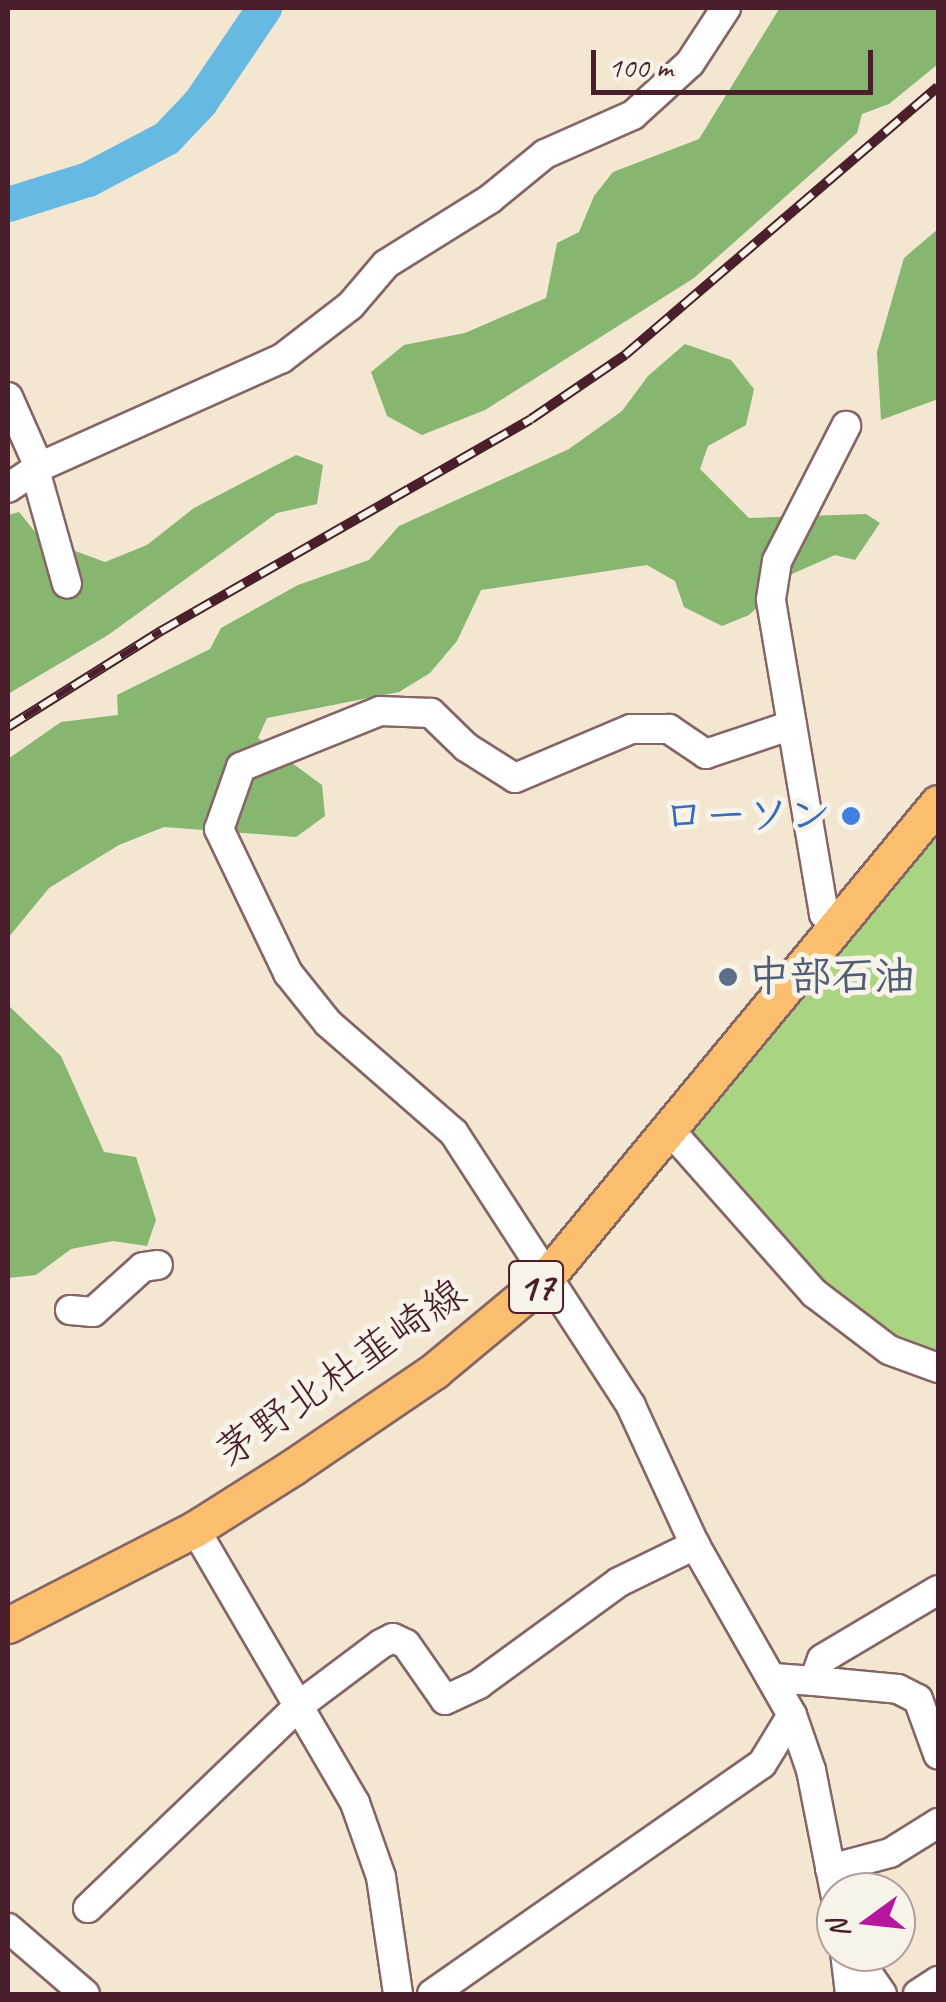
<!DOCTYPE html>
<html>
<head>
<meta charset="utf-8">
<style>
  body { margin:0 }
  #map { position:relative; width:946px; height:2002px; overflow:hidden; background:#f3e7d1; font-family:Caveat,"Klee One",sans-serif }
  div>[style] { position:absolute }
  .green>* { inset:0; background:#a9d481 }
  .forest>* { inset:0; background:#86b66f }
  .river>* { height:35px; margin:-17.5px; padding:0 17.5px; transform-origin:17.5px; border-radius:17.5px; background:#66bae2 }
  .roads { filter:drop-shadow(2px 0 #856565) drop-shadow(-2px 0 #856565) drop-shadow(0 2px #856565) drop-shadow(0 -2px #856565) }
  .minor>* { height:28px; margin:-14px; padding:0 14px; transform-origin:14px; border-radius:14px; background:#fff }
  .major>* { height:35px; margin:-17.5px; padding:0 17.5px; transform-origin:17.5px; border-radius:17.5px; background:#fbbd6e }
  .rail>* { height:10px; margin-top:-5px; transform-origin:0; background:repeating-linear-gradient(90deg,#f7f3e8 0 19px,#4a1f2b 0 38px); box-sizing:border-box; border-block:2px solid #4a1f2b }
  .dots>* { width:28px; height:28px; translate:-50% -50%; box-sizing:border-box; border:5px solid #f7f3e8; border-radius:50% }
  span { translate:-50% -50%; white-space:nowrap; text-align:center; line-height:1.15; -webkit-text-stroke:10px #f7f3e8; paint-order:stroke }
  .shield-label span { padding:2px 8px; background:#f7f3e8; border:2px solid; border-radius:8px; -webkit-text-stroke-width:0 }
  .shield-label { font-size:40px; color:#4a1f2b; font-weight:700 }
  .shop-label { font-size:42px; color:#366cbe; font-weight:700 }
  .right { translate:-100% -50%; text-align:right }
  .service-label { font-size:42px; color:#4e5e75; font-weight:700 }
  .left { translate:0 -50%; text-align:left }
  .street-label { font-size:42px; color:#4a1f2b }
  .frame { position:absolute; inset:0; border:10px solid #4a1f2b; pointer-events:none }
  .north { position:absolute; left:816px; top:1872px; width:100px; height:100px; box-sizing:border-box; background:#f7f3e8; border:2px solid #b29e9c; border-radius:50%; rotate:255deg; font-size:28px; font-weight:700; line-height:40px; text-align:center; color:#4a1f2b }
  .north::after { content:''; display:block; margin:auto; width:35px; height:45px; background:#b5179e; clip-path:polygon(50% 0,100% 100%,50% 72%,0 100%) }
  .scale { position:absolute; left:591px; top:50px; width:282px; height:45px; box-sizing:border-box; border:5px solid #4a1f2b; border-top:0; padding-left:12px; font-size:30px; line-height:35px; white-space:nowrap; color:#4a1f2b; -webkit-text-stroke:8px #f7f3e8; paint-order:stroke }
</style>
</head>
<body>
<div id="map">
  <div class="green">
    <div style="clip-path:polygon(938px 812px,938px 1359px,895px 1342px,836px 1298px,679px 1128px)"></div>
  </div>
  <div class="forest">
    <div style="clip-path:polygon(938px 8px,938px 64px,889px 104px,862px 114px,857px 133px,694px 278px,485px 410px,422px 435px,387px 416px,371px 372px,404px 345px,465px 333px,546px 298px,557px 243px,579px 232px,594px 196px,613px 172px,699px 139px,779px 9px)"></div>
    <div style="clip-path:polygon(938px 229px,938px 399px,881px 420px,877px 352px,904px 258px)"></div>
    <div style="clip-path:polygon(685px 344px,731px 360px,754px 389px,746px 425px,708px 446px,700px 469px,749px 518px,866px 514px,880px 523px,855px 560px,835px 555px,792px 574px,749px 615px,722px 626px,684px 607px,675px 581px,647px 565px,481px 590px,457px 641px,430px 673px,399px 692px,267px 718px,258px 738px,322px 785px,325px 816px,296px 837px,164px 827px,119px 845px,49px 888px,8px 938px,8px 759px,61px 722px,118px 715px,117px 695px,210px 649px,221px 628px,298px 585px,369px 560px,399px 526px,569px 449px,622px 411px,648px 376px)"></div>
    <div style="clip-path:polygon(296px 455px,323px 465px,317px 504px,277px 513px,108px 635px,8px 694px,8px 515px,19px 512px,40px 538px,105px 562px,147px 545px,194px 508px)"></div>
    <div style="clip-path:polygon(8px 1005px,61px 1056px,104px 1152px,136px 1157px,156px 1220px,147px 1246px,113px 1241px,71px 1249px,36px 1275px,8px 1278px)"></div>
  </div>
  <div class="river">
    <div style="left:8px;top:204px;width:84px;rotate:-17.4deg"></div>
    <div style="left:88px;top:179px;width:88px;rotate:-27.7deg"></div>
    <div style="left:166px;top:138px;width:50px;rotate:-46.6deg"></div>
    <div style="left:200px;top:102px;width:114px;rotate:-55.8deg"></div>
  </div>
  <div class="roads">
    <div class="minor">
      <div style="left:8px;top:397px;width:77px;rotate:66.1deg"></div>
      <div style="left:35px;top:470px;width:118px;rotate:74.3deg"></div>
      <div style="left:8px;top:488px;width:37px;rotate:-34deg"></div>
      <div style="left:39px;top:467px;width:265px;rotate:-24.1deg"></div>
      <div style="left:281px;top:359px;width:88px;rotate:-37.6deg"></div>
      <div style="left:351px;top:305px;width:54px;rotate:-49.5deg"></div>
      <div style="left:386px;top:264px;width:123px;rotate:-32deg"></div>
      <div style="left:490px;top:199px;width:71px;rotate:-39.3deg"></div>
      <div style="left:545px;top:154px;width:96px;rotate:-23.9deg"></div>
      <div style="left:633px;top:115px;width:77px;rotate:-42.4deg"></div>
      <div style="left:690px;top:63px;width:66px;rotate:-56.8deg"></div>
      <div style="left:792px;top:725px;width:91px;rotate:161.4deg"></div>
      <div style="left:706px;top:754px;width:45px;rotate:-146deg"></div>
      <div style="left:669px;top:729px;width:38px;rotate:180deg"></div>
      <div style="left:631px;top:729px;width:126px;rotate:157.1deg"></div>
      <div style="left:515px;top:778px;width:58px;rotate:-147.7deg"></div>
      <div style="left:466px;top:747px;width:49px;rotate:-135.8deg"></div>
      <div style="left:431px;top:713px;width:51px;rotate:-177.8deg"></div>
      <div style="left:380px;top:711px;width:150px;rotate:158.1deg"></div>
      <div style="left:241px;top:767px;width:66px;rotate:109.5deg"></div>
      <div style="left:219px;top:829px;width:160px;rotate:64.4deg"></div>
      <div style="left:288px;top:973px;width:64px;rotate:51.3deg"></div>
      <div style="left:328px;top:1023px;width:167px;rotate:41.1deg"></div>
      <div style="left:454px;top:1133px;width:325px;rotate:57deg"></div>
      <div style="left:631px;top:1406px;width:153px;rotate:65.3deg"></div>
      <div style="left:695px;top:1545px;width:196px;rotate:60.3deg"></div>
      <div style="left:792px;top:1715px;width:58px;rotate:70.9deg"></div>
      <div style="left:811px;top:1770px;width:130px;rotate:78.9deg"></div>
      <div style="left:834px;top:922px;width:13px;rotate:-141deg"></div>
      <div style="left:824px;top:914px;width:319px;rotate:-99.6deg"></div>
      <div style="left:771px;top:599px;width:38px;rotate:-81deg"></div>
      <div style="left:777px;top:561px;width:152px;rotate:-62.9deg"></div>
      <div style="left:668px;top:1128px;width:220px;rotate:48.5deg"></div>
      <div style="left:814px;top:1293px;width:94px;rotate:37.2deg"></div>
      <div style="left:889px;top:1350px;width:52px;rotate:20.2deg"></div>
      <div style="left:70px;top:1310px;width:23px;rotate:5deg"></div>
      <div style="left:93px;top:1312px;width:67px;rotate:-42deg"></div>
      <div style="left:143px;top:1267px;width:15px;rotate:-8deg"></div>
      <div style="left:195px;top:1529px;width:317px;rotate:59.7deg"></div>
      <div style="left:355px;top:1803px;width:78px;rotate:70.6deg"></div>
      <div style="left:381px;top:1877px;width:118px;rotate:81.7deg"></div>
      <div style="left:774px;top:1678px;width:40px;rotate:4.3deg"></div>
      <div style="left:814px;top:1681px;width:23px;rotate:-70deg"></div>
      <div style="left:822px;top:1659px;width:135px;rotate:-30.7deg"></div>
      <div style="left:814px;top:1681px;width:84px;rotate:5.4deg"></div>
      <div style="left:898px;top:1689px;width:22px;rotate:27deg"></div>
      <div style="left:918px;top:1699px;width:59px;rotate:70deg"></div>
      <div style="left:830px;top:1869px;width:62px;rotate:-14.9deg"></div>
      <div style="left:890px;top:1853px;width:57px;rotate:-32deg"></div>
      <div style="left:88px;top:1908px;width:295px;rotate:-43.8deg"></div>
      <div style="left:301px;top:1704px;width:100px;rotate:-36.9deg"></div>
      <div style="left:381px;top:1644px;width:13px;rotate:-27deg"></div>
      <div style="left:393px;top:1638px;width:14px;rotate:25deg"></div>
      <div style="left:406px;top:1644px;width:68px;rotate:55.1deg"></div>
      <div style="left:445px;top:1700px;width:38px;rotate:-25deg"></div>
      <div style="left:479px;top:1684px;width:173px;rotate:-36.1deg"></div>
      <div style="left:619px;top:1582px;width:85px;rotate:-26deg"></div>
      <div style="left:8px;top:1928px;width:101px;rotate:40.6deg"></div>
      <div style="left:845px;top:1952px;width:42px;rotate:83.2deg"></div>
      <div style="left:853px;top:1952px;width:51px;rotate:55.4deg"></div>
      <div style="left:432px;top:1994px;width:402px;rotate:-34.9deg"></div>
      <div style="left:762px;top:1764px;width:57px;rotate:-58.5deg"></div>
      <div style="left:918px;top:1994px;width:24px;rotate:-33deg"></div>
    </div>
    <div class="major">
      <div style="left:8px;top:1625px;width:210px;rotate:-27.2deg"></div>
      <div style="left:195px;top:1529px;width:116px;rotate:-32.3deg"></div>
      <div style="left:293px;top:1467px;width:171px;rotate:-34.2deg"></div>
      <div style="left:434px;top:1371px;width:144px;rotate:-39.7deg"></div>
      <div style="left:545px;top:1279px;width:617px;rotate:-50.46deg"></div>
    </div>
  </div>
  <div class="rail">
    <div style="left:8px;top:727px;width:181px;rotate:-32.1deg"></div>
    <div style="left:161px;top:631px;width:426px;rotate:-29.8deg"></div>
    <div style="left:531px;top:419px;width:114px;rotate:-34.2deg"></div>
    <div style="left:625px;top:355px;width:412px;rotate:-40.6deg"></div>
  </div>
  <div class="dots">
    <div style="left:851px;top:816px;background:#3f7fe0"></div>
    <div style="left:728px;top:977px;background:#5c6f8a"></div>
  </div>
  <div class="shield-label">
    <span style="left:536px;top:1287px">17</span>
  </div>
  <div class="shop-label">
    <span class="right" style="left:831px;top:816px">ローソン</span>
  </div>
  <div class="service-label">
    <span class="left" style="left:748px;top:977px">中部石油</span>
  </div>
  <div class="street-label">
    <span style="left:341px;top:1373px;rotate:-35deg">茅野北杜韮崎線</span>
  </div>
  <div class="frame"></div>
  <div class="north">N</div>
  <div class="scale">100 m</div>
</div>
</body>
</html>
